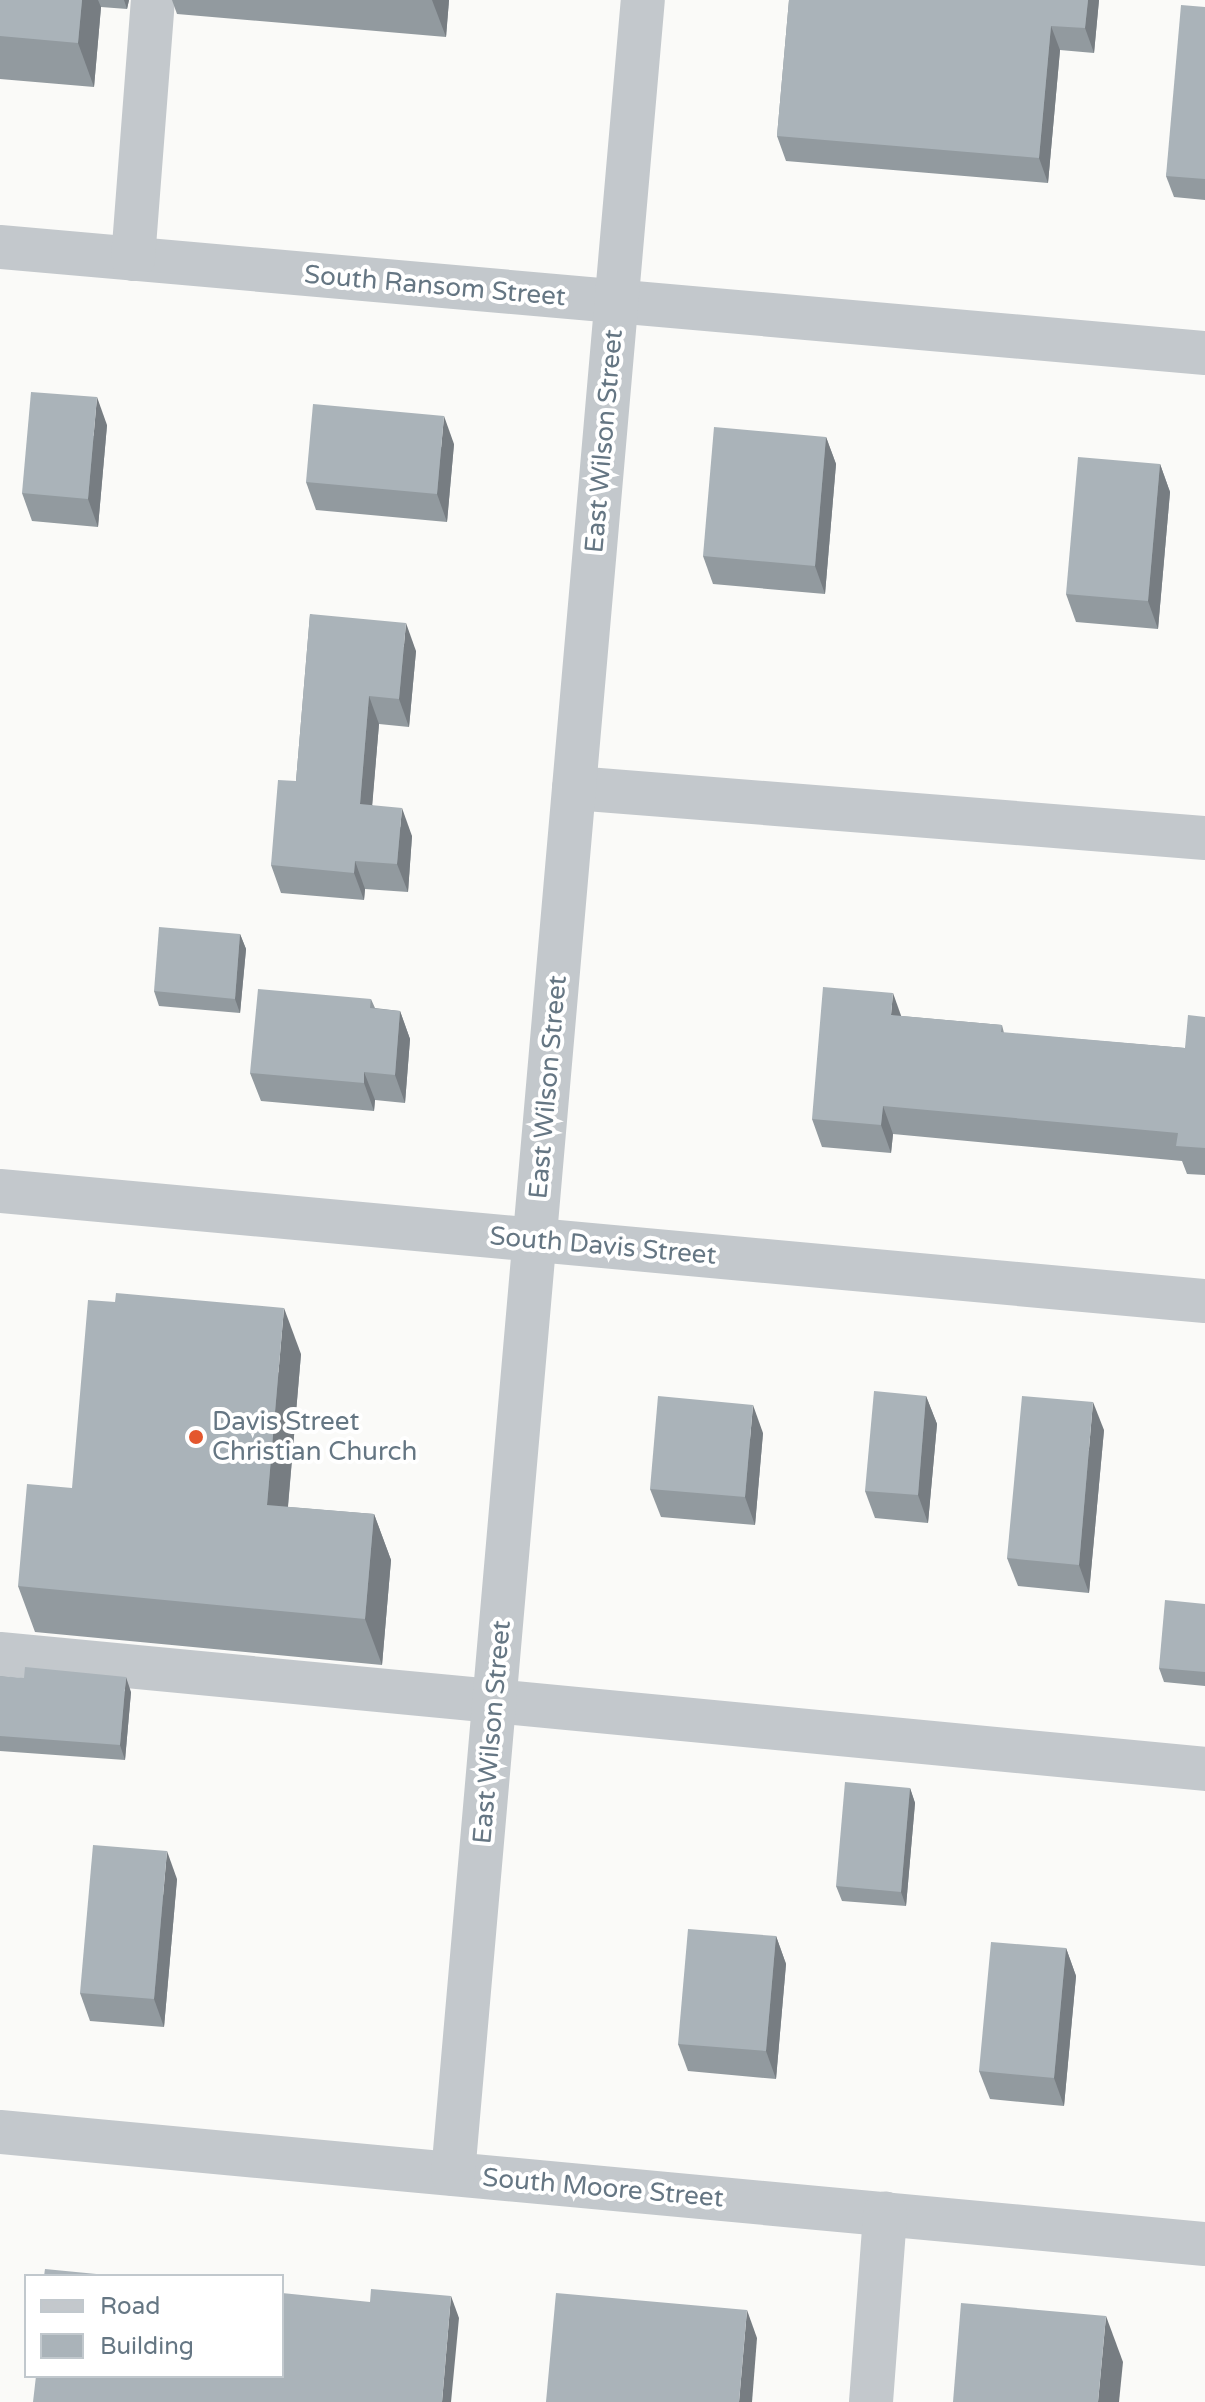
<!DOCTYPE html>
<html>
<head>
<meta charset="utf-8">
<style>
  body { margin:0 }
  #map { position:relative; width:1205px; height:2402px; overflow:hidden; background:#fafaf8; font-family:"Varela Round",sans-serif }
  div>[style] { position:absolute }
  .minor>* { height:44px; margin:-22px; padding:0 22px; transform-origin:22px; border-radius:22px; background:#c3c8cc }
  .wall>* { inset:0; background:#929a9f }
  .shaded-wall>* { inset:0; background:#777d82 }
  .building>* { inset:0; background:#aab3b9 }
  .dots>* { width:22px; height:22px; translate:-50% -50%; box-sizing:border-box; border:4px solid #fff; border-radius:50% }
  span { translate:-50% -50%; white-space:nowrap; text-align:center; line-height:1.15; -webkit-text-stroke:8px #fff; paint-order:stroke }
  .street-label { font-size:26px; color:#657683 }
  .poi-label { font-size:26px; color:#657683 }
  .left { translate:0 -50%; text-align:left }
  .legend { position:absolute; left:24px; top:2274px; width:260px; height:104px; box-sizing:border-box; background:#fff; border:2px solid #c1c8cd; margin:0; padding:10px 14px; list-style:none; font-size:24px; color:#657683 }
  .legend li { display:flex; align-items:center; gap:16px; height:40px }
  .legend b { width:40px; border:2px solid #c1c8cd }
</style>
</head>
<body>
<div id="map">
  <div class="minor">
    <div style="left:0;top:247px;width:1210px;rotate:5.03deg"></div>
    <div style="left:133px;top:259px;width:260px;rotate:-85.6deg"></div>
    <div style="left:574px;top:788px;width:633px;rotate:4.53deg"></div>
    <div style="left:0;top:1191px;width:1210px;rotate:5.22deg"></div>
    <div style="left:0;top:1654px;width:1210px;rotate:5.45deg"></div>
    <div style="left:0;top:2132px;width:1210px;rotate:5.31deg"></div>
    <div style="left:453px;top:2174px;width:2182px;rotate:-85.01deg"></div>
    <div style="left:871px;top:2402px;width:189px;rotate:-85.7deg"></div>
  </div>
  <div class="wall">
    <div style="clip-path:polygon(0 0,129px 0,127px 9px,101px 7px,94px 87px,0 79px)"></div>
    <div style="clip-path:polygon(172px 0,449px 0,446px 37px,177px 14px)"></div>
    <div style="clip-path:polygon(789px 0,1099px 0,1094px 53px,1060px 50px,1048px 183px,786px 161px,777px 136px)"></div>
    <div style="clip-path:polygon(1205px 7px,1205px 200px,1174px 197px,1166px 176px)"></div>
    <div style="clip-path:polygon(107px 425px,98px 527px,32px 521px,22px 493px)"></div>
    <div style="clip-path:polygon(826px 437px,836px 464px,825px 594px,713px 584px,703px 556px)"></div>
    <div style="clip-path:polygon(454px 444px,447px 522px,316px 510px,306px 482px)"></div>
    <div style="clip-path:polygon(1160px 464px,1170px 492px,1158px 629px,1076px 622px,1066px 594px)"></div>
    <div style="clip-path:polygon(310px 614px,416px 651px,409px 727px,379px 724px,372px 805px,412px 836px,408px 892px,365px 889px,364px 900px,281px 893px,271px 865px,296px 781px)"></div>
    <div style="clip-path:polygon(240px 934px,246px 949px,240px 1013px,159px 1006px,154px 991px)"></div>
    <div style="clip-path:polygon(371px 999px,375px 1008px,400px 1011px,410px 1039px,405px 1103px,375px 1100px,374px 1111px,261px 1101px,250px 1073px)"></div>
    <div style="clip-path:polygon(901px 1016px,1002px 1025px,1004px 1033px,1185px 1048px,1205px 1017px,1205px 1175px,1187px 1174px,1182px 1161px,893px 1134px,891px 1153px,822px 1147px,812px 1119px)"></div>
    <div style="clip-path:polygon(301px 1354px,288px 1507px,374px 1514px,391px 1560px,382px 1665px,35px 1632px,18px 1586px)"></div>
    <div style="clip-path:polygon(926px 1396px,937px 1424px,928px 1523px,875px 1518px,865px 1491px)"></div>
    <div style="clip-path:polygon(1104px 1430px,1089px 1593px,1018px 1586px,1007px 1558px)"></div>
    <div style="clip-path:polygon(763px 1433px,755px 1525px,661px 1517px,650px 1489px)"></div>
    <div style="clip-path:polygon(1205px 1604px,1205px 1686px,1164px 1682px,1159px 1668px)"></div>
    <div style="clip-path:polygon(0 1676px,131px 1692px,125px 1760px,0 1751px)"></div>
    <div style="clip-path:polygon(910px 1788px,915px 1803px,906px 1906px,842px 1901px,836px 1886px)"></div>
    <div style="clip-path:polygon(177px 1879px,164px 2027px,90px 2021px,80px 1993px)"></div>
    <div style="clip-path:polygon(776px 1936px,786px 1964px,776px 2079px,688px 2071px,678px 2044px)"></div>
    <div style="clip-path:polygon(1066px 1948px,1076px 1976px,1064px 2106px,990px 2099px,979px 2071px)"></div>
  </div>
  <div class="shaded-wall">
    <div style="clip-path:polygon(82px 0,98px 0,101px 7px,94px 87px,78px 43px)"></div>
    <div style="clip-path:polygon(124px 0,129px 0,127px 9px)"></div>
    <div style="clip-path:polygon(432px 0,449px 0,446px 37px)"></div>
    <div style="clip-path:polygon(1088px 0,1099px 0,1094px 53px,1085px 28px)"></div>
    <div style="clip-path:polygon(1051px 26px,1060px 50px,1048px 183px,1039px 158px)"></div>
    <div style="clip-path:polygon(97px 397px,107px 425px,98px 527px,88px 499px)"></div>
    <div style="clip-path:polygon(444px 416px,454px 444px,447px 522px,437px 494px)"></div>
    <div style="clip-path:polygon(826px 437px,836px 464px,825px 594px,815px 566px)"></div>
    <div style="clip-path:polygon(1160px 464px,1170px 492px,1158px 629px,1148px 601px)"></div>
    <div style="clip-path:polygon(406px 623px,416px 651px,409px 727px,399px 699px)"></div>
    <div style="clip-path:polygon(369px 696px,379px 724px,370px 832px,360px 804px)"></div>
    <div style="clip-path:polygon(402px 808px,412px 836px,408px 892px,397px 864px)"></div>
    <div style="clip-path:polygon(355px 861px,365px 889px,364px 900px,354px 873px)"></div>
    <div style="clip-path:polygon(240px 934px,246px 949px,240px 1013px,235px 999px)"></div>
    <div style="clip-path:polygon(893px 993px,903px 1021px,891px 1015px)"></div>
    <div style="clip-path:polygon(400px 1011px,410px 1039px,405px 1103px,395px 1075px)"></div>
    <div style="clip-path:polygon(364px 1072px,375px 1100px,374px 1111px,364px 1083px)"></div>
    <div style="clip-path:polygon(883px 1106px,893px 1134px,891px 1153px,881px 1125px)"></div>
    <div style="clip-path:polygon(284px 1308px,301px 1354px,284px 1551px,267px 1505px)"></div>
    <div style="clip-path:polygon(926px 1396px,937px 1424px,928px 1523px,918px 1495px)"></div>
    <div style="clip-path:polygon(1093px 1402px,1104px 1430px,1089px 1593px,1079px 1565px)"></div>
    <div style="clip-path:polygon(753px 1405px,763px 1433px,755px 1525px,745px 1497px)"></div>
    <div style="clip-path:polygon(374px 1514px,391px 1560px,382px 1665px,365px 1619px)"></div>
    <div style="clip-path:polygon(126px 1677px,131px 1692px,125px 1760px,120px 1745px)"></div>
    <div style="clip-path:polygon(910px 1788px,915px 1803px,906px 1906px,901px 1892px)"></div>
    <div style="clip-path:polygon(167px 1851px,177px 1879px,164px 2027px,154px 1999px)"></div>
    <div style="clip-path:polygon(776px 1936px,786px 1964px,776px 2079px,766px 2051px)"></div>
    <div style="clip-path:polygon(1066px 1948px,1076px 1976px,1064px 2106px,1054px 2078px)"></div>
    <div style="clip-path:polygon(451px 2296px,459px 2318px,451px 2402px,442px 2402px)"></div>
    <div style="clip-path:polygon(747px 2310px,757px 2338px,752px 2402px,739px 2402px)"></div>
    <div style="clip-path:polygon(1106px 2316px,1123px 2362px,1119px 2402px,1098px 2402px)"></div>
  </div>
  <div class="building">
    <div style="clip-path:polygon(0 0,82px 0,78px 43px,0 36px)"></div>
    <div style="clip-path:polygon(789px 0,1088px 0,1085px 28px,1051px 26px,1039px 158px,777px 136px)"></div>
    <div style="clip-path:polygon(1181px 5px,1205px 7px,1205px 179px,1166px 176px)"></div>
    <div style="clip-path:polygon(31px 392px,97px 397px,88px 499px,22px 493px)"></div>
    <div style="clip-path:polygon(313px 404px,444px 416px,437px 494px,306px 482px)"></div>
    <div style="clip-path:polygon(714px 427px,826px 437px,815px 566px,703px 556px)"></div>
    <div style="clip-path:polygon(1078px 457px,1160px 464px,1148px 601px,1066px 594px)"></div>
    <div style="clip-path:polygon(310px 614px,406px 623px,399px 699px,369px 696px,360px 804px,402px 808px,397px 864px,355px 861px,354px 873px,271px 865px,278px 780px,296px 781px)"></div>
    <div style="clip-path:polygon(159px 927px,240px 934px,235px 999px,154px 991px)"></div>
    <div style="clip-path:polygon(823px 987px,893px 993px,891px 1015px,1002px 1025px,1001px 1032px,1185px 1048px,1188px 1015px,1205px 1017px,1205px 1148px,1176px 1146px,1178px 1133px,883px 1106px,881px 1125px,812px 1119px)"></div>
    <div style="clip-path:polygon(258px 989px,371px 999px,370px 1008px,400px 1011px,395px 1075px,364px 1072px,364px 1083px,250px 1073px)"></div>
    <div style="clip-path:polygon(116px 1293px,284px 1308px,267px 1505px,374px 1514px,365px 1619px,18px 1586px,27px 1484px,72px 1488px,88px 1300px,115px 1302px)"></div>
    <div style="clip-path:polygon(874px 1391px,926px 1396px,918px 1495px,865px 1491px)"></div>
    <div style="clip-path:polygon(658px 1396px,753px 1405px,745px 1497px,650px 1489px)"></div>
    <div style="clip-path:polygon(1022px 1396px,1093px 1402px,1079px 1565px,1007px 1558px)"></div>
    <div style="clip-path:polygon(1165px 1600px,1205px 1604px,1205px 1672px,1159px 1668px)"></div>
    <div style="clip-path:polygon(25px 1667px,126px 1677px,120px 1745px,0 1736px,0 1676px,24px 1678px)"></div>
    <div style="clip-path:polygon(845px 1782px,910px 1788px,901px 1892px,836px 1886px)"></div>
    <div style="clip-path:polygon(93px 1845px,167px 1851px,154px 1999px,80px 1993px)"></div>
    <div style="clip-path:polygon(688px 1929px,776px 1936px,766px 2051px,678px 2044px)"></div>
    <div style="clip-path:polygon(991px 1942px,1066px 1948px,1054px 2078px,979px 2071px)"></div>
    <div style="clip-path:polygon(45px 2269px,117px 2276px,44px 2276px)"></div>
    <div style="clip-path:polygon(371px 2289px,451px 2296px,442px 2402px,33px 2402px,36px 2376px,282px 2376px,282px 2293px,370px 2302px)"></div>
    <div style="clip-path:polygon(556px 2293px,747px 2310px,739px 2402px,546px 2402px)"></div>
    <div style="clip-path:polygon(961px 2303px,1106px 2316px,1098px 2402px,953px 2402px)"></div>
  </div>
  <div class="dots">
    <div style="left:196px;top:1437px;background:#e4572e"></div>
  </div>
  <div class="street-label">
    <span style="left:435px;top:286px;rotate:5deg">South Ransom Street</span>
    <span style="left:604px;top:441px;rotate:-85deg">East Wilson Street</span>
    <span style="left:548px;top:1087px;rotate:-85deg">East Wilson Street</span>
    <span style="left:603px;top:1246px;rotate:5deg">South Davis Street</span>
    <span style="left:492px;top:1732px;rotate:-85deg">East Wilson Street</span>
    <span style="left:603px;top:2188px;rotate:5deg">South Moore Street</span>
  </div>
  <div class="poi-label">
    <span class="left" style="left:212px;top:1437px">Davis Street<br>Christian Church</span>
  </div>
  <ul class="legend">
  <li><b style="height:10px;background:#c3c8cc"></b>Road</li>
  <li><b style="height:22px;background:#aab3b9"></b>Building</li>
  </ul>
</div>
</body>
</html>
